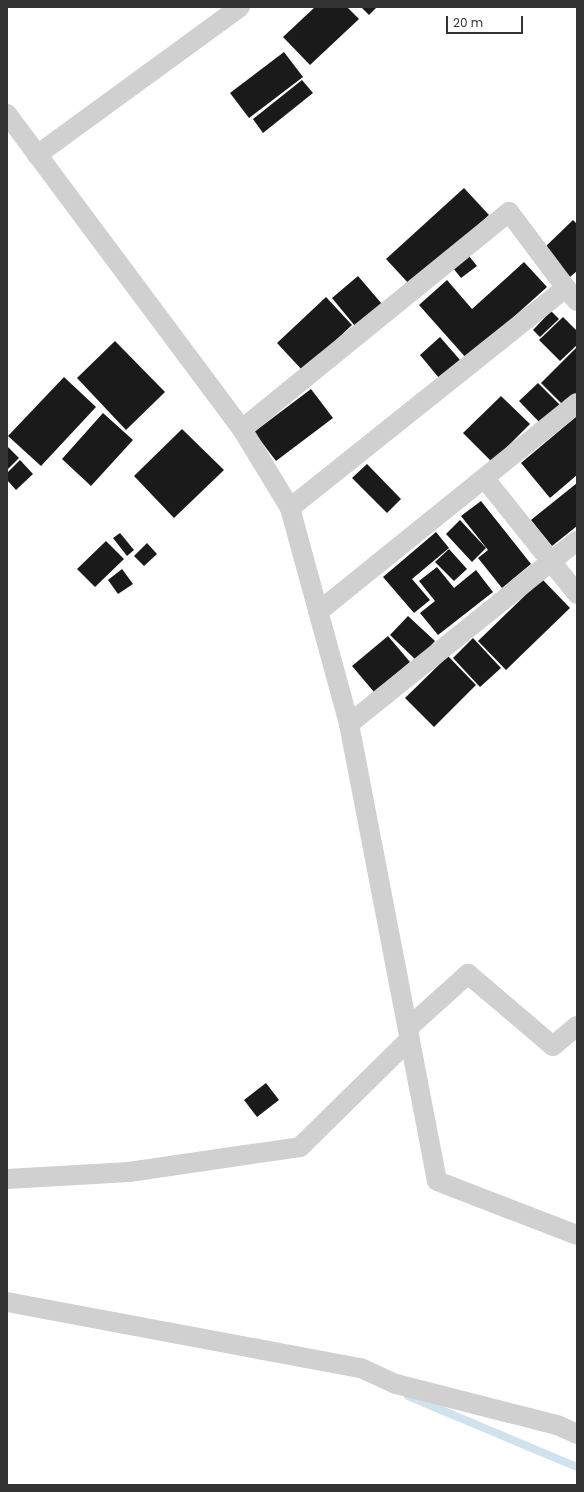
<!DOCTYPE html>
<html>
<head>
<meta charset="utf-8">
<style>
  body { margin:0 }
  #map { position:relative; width:584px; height:1492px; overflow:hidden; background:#fff; font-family:Poppins,sans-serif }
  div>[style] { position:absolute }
  .stream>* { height:8px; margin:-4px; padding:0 4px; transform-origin:4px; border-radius:4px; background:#cfe2ee }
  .building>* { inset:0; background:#1a1a1a }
  .street>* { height:20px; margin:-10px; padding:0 10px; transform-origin:10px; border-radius:10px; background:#d0d0d0 }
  span { translate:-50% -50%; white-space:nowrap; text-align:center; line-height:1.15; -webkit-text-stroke:4px #fff; paint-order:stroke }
  .frame { position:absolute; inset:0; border:8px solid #333; pointer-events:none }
  .scale { position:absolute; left:446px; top:16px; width:77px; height:18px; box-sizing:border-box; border:2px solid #333; border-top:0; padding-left:5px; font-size:12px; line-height:14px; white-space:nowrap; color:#333; -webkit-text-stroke:3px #fff; paint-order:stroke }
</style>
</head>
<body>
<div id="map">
  <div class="stream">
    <div style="left:408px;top:1396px;width:183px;rotate:22.8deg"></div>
  </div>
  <div class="building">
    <div style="clip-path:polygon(315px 7px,347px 7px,359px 19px,310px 65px,283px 37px)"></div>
    <div style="clip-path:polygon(361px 7px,377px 7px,369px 15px)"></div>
    <div style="clip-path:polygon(284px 52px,303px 77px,249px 118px,230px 93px)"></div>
    <div style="clip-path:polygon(302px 80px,313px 93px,263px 133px,253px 119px)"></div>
    <div style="clip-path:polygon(464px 188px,489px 215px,411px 286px,386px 259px)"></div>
    <div style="clip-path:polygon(573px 220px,577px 224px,577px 271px,570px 277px,543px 249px)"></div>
    <div style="clip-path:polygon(469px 256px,477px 266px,461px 278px,453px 268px)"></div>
    <div style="clip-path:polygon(524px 262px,547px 287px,467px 359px,419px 305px,447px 280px,472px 309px)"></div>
    <div style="clip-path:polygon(358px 276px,382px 304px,355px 326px,332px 298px)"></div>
    <div style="clip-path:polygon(326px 297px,352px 325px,303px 371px,277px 343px)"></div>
    <div style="clip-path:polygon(551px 311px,559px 319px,540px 337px,533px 330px)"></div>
    <div style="clip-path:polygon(563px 317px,577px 331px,577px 345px,560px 361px,539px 340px)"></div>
    <div style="clip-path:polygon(440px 337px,460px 360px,439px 378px,420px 355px)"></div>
    <div style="clip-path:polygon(115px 341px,165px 392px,126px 430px,77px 378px)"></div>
    <div style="clip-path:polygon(577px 347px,577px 395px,565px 407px,541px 383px)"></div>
    <div style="clip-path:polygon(64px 377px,96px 407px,41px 466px,8px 436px)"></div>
    <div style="clip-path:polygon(538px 383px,561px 406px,542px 425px,519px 401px)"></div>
    <div style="clip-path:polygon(311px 389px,333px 418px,276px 461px,254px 432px)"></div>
    <div style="clip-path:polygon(501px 396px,530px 424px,492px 462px,463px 433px)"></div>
    <div style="clip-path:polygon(103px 413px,133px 440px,91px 486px,62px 459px)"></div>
    <div style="clip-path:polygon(577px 416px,577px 475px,550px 498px,521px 463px)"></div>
    <div style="clip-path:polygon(182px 429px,224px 470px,174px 518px,134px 476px)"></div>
    <div style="clip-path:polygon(7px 446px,19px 458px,7px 470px)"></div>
    <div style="clip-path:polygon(20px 460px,33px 474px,16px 490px,7px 480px,7px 473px)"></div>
    <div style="clip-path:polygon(367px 464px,401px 499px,387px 513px,352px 478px)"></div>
    <div style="clip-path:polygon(577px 483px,577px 526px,552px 546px,531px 520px)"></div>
    <div style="clip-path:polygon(481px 501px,531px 564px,502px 588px,478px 558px,488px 550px,461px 516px)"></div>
    <div style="clip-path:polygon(460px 520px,486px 548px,472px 562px,446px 534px)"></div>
    <div style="clip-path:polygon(436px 532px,449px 548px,412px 579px,430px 600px,414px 613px,383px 577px)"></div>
    <div style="clip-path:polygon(120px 533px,134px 550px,127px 556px,113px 538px)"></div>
    <div style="clip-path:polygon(106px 541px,124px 559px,95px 587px,77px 569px)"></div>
    <div style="clip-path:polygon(147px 543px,157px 554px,144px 566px,134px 556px)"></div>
    <div style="clip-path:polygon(449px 549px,467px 569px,454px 581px,435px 562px)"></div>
    <div style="clip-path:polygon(437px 567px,454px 588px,476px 570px,493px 592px,438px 635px,420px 613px,435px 601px,419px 581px)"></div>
    <div style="clip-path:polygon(122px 569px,133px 584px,118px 594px,108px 580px)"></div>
    <div style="clip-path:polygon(542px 579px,570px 608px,506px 670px,478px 641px)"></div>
    <div style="clip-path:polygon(408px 616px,435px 641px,417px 661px,390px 635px)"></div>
    <div style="clip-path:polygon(388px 636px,410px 662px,374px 692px,352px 666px)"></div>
    <div style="clip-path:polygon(473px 638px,501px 668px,480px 687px,453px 658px)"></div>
    <div style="clip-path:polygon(448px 656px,476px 685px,434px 727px,405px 698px)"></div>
    <div style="clip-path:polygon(266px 1083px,279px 1100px,257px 1117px,244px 1100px)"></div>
  </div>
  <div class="street">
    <div style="left:7px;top:114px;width:393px;rotate:53.3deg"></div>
    <div style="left:242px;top:429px;width:92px;rotate:58.7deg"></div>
    <div style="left:290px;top:508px;width:224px;rotate:74.7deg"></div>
    <div style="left:349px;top:724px;width:465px;rotate:79.1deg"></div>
    <div style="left:437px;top:1181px;width:150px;rotate:21.1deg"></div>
    <div style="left:37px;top:155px;width:251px;rotate:-36.1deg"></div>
    <div style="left:242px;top:429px;width:344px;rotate:-39.1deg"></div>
    <div style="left:509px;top:212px;width:95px;rotate:53.1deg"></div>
    <div style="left:485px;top:479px;width:147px;rotate:51.3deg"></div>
    <div style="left:290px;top:508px;width:353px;rotate:-38.6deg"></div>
    <div style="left:566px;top:288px;width:17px;rotate:50deg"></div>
    <div style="left:318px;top:612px;width:333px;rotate:-38.9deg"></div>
    <div style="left:349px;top:724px;width:292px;rotate:-38.8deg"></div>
    <div style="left:408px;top:1028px;width:81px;rotate:-42deg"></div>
    <div style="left:468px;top:974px;width:111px;rotate:40.3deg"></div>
    <div style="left:553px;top:1046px;width:31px;rotate:-40deg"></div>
    <div style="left:7px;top:1179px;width:122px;rotate:-3.3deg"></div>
    <div style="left:129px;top:1172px;width:173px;rotate:-8.3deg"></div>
    <div style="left:300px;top:1147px;width:154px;rotate:-44.5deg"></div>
    <div style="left:7px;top:1302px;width:360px;rotate:10.6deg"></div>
    <div style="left:361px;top:1368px;width:38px;rotate:25deg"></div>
    <div style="left:396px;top:1384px;width:166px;rotate:14.3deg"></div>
    <div style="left:557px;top:1425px;width:22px;rotate:24deg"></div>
  </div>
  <div class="frame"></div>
  <div class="scale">20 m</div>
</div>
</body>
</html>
